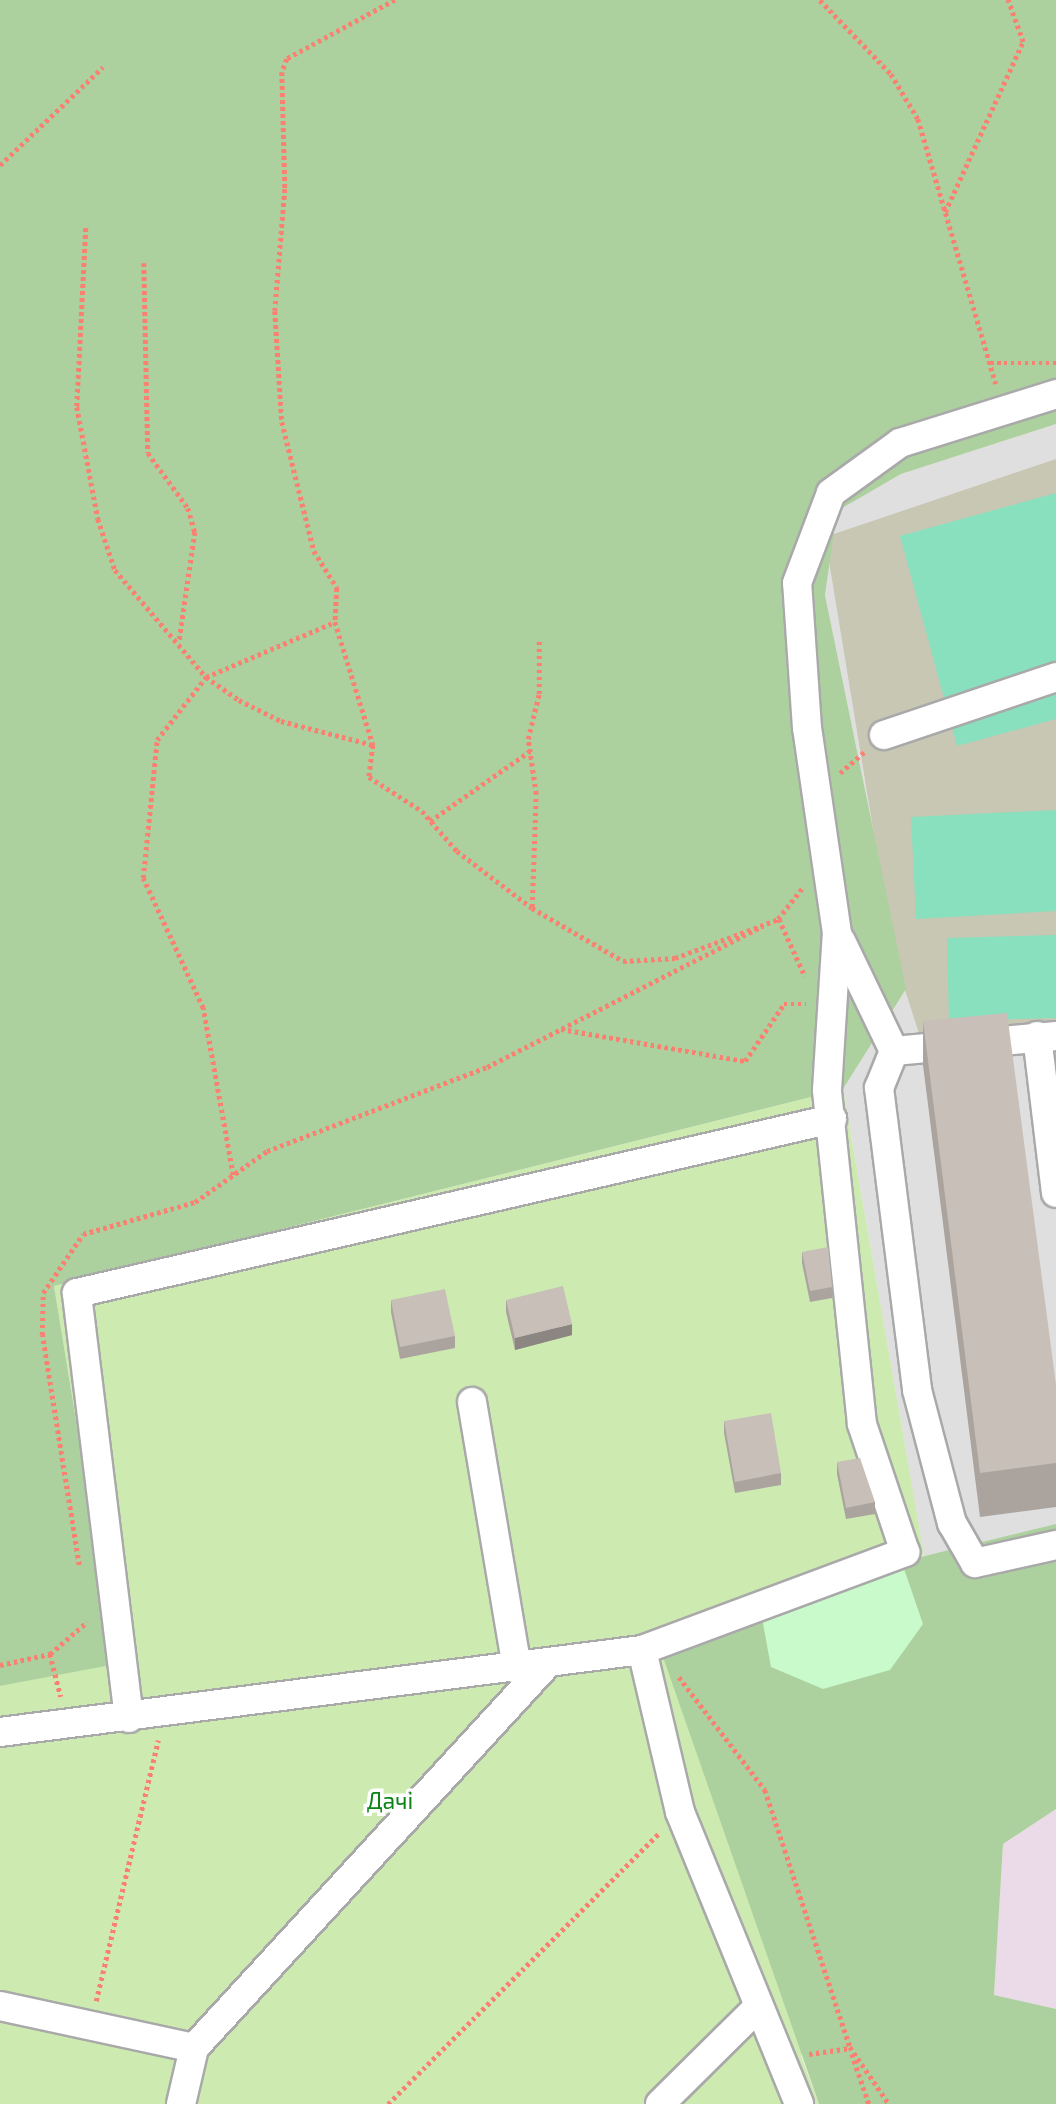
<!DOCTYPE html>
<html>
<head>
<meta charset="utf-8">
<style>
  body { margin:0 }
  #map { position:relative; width:1056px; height:2104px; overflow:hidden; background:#f2efe9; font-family:"Exo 2",sans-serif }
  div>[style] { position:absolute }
  .residential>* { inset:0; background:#e0dfdf }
  .industrial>* { inset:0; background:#ebdbe8 }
  .construction>* { inset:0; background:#c7c7b4 }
  .grass>* { inset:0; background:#cdebb0 }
  .forest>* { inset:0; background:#add19e }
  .park>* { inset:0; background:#c8facc }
  .pitch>* { inset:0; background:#88e0be }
  .path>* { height:4.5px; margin-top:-2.25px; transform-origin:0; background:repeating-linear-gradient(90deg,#fa8072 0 3.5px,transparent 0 7px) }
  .roads { filter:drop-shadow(2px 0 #a9a9a9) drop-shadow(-2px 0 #a9a9a9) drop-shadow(0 2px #a9a9a9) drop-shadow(0 -2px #a9a9a9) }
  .minor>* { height:28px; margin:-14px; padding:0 14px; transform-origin:14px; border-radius:14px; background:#fff }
  .wall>* { inset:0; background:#aba49e }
  .shaded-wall>* { inset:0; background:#8b8681 }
  .building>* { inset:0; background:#c7bfb8 }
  span { translate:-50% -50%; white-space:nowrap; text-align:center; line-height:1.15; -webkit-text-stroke:7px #fff; paint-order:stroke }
  .park-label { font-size:23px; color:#0c8416 }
</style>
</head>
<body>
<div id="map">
  <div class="residential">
    <div style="clip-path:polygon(1056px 424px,1056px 1525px,924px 1556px,843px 1089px,906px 989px,825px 595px,837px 510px,901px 474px)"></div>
  </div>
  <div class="industrial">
    <div style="clip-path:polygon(1056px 1809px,1056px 2012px,994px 1995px,1003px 1844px)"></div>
  </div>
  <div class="construction">
    <div style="clip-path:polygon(1056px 459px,1056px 1034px,925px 1052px,894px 956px,825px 537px)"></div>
  </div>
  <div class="grass">
    <div style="clip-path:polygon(843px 1089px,924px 1555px,902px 1563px,801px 2056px,819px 2104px,0 2104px,0 1686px,116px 1663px,54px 1286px)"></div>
  </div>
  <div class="forest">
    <div style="clip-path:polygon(0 0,1056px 0,1056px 424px,901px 474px,837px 511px,825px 595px,906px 989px,843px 1089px,54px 1286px,116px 1664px,0 1686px)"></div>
    <div style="clip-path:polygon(1056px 1524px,1056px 1809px,1003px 1844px,994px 1995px,1056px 2009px,1056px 2104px,819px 2104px,663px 1657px,912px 1559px)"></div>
  </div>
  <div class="park">
    <div style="clip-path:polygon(902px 1563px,923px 1624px,890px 1670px,823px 1689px,771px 1667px,762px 1618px)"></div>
  </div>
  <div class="pitch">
    <div style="clip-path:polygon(1056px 493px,1056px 719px,957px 746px,900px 536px)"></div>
    <div style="clip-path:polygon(1056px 810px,1056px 911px,916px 919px,911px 817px)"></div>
    <div style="clip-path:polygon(1056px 935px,1056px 1018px,949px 1021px,947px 938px)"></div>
  </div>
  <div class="path">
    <div style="left:395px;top:0;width:123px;rotate:151.4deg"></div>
    <div style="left:287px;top:59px;width:14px;rotate:111deg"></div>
    <div style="left:282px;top:72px;width:117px;rotate:88.5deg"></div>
    <div style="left:285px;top:189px;width:122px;rotate:94.7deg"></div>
    <div style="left:275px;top:311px;width:111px;rotate:86.4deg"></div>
    <div style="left:282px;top:422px;width:133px;rotate:76.1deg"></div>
    <div style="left:314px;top:551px;width:44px;rotate:58.1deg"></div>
    <div style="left:337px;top:588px;width:34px;rotate:93deg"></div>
    <div style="left:335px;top:622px;width:129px;rotate:72.8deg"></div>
    <div style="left:373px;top:745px;width:32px;rotate:97deg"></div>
    <div style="left:369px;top:777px;width:63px;rotate:32.7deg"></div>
    <div style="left:422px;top:811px;width:53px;rotate:48.8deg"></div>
    <div style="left:457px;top:851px;width:94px;rotate:37.2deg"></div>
    <div style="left:532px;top:908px;width:105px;rotate:30.2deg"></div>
    <div style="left:623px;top:961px;width:52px;rotate:-3.3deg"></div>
    <div style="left:675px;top:958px;width:111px;rotate:-20.6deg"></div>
    <div style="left:779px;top:919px;width:63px;rotate:65.5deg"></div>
    <div style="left:820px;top:0;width:103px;rotate:46.2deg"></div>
    <div style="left:891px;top:74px;width:52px;rotate:59deg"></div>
    <div style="left:918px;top:119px;width:276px;rotate:73.6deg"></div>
    <div style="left:0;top:165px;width:142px;rotate:-43.6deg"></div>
    <div style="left:945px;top:212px;width:187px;rotate:-65.4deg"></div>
    <div style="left:1023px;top:42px;width:45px;rotate:-109.7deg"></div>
    <div style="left:86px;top:228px;width:179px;rotate:92.9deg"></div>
    <div style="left:77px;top:407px;width:114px;rotate:79.4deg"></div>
    <div style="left:98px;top:519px;width:54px;rotate:71.6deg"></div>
    <div style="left:115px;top:570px;width:140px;rotate:49.6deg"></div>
    <div style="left:206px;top:677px;width:40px;rotate:34.9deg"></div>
    <div style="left:239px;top:700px;width:47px;rotate:26.6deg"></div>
    <div style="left:281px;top:721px;width:95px;rotate:14.6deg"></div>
    <div style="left:144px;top:263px;width:190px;rotate:88.8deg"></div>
    <div style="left:148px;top:453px;width:68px;rotate:54deg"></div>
    <div style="left:188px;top:508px;width:25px;rotate:74deg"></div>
    <div style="left:195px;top:532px;width:112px;rotate:98.2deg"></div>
    <div style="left:990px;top:363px;width:66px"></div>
    <div style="left:840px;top:773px;width:33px;rotate:-41deg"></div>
    <div style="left:430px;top:821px;width:122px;rotate:-35deg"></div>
    <div style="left:532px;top:907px;width:113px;rotate:-88deg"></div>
    <div style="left:536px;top:794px;width:56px;rotate:-98.3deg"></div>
    <div style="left:528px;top:739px;width:46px;rotate:-76.3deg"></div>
    <div style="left:539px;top:694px;width:54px;rotate:-90deg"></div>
    <div style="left:778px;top:919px;width:39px;rotate:-52deg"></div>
    <div style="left:561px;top:1029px;width:187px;rotate:9.9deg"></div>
    <div style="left:745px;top:1061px;width:69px;rotate:-55.6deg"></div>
    <div style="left:784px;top:1004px;width:22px"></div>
    <div style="left:233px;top:1175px;width:170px;rotate:-100.2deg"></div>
    <div style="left:203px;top:1008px;width:143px;rotate:-114.8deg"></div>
    <div style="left:143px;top:878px;width:139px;rotate:-84.2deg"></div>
    <div style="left:157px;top:740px;width:80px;rotate:-52.1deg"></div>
    <div style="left:206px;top:677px;width:140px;rotate:-23.1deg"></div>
    <div style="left:79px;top:1565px;width:233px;rotate:-99.1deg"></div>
    <div style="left:42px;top:1335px;width:42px;rotate:-88.6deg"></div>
    <div style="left:43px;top:1293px;width:71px;rotate:-55.9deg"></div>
    <div style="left:83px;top:1234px;width:116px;rotate:-15.9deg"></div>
    <div style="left:195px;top:1202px;width:88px;rotate:-35.3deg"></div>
    <div style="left:267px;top:1151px;width:235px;rotate:-20.9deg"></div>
    <div style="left:487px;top:1067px;width:310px;rotate:-27.1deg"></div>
    <div style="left:50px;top:1654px;width:44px;rotate:75.7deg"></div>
    <div style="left:0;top:1665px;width:51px;rotate:-12.4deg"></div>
    <div style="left:50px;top:1654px;width:49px;rotate:-40.9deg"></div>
    <div style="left:679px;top:1677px;width:142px;rotate:52.7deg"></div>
    <div style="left:765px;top:1790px;width:271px;rotate:71.7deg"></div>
    <div style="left:850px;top:2047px;width:69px;rotate:55.6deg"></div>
    <div style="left:96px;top:2001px;width:268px;rotate:-76.6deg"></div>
    <div style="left:809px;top:2054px;width:42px;rotate:-8.1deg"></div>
    <div style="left:852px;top:2054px;width:53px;rotate:71.2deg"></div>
    <div style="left:388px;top:2104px;width:385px;rotate:-45deg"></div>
  </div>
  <div class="roads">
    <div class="minor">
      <div style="left:884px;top:735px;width:182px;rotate:-18.6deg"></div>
      <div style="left:841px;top:941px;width:122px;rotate:64.3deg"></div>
      <div style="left:894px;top:1051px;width:163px;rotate:-5.3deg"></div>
      <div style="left:1037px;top:1036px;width:158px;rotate:83.1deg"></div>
      <div style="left:894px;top:1051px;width:40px;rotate:112deg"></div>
      <div style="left:879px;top:1088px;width:304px;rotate:82.8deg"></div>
      <div style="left:917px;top:1390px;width:138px;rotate:75.3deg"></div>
      <div style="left:952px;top:1523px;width:46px;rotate:60.1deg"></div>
      <div style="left:975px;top:1563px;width:83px;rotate:-12.5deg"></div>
      <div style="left:472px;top:1402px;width:271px;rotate:80.4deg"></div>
      <div style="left:642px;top:1650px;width:166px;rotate:76.8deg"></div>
      <div style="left:680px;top:1812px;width:315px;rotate:67.8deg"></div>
      <div style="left:129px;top:1718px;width:428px;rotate:-97deg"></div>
      <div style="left:77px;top:1293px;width:775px;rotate:-12.98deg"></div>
      <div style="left:0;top:1732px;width:647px;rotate:-7.28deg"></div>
      <div style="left:642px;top:1650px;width:281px;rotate:-20.4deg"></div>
      <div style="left:905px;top:1552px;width:135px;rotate:-108.6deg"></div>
      <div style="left:862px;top:1424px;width:336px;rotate:-96deg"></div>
      <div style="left:827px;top:1090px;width:157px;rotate:-86.4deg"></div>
      <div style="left:837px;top:933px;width:207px;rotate:-98.3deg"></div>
      <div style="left:807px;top:728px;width:145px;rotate:-93.9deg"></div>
      <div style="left:797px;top:583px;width:96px;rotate:-69.3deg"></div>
      <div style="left:831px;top:493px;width:85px;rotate:-35.9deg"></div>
      <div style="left:900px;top:443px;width:164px;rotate:-17.4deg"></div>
      <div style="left:0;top:2006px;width:198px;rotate:12.2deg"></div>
      <div style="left:181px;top:2104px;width:57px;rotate:-76.9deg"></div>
      <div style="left:194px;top:2048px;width:520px;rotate:-47.42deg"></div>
      <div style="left:660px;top:2104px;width:136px;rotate:-44.7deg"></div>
    </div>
  </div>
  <div class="wall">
    <div style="clip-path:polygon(923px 1021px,1056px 1385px,1056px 1507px,980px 1517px,923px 1065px)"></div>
    <div style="clip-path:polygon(802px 1252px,832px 1287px,832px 1298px,810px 1302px,802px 1263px)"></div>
    <div style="clip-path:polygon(391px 1300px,455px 1336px,455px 1348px,400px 1359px,391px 1312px)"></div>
    <div style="clip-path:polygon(506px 1300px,572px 1335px,515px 1350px,506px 1312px)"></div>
    <div style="clip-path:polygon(724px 1421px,781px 1473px,781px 1485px,735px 1493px,724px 1433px)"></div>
    <div style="clip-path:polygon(837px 1462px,875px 1502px,875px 1514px,846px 1519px,837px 1474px)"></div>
  </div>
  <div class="shaded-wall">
    <div style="clip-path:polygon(572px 1324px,572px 1335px,515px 1350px,515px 1338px)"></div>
  </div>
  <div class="building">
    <div style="clip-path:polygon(1007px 1013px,1056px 1385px,1056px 1463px,980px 1473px,923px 1021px)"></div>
    <div style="clip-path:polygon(828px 1247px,832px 1287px,810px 1291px,802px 1252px)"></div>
    <div style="clip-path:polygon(563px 1286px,572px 1324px,515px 1338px,506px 1300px)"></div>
    <div style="clip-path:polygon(445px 1289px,455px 1336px,400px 1347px,391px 1300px)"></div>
    <div style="clip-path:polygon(771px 1413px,781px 1473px,735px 1482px,724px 1421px)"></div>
    <div style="clip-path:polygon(860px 1458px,875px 1502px,846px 1508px,837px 1462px)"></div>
  </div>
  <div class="park-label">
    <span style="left:390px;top:1800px">Дачі</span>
  </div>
</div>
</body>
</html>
